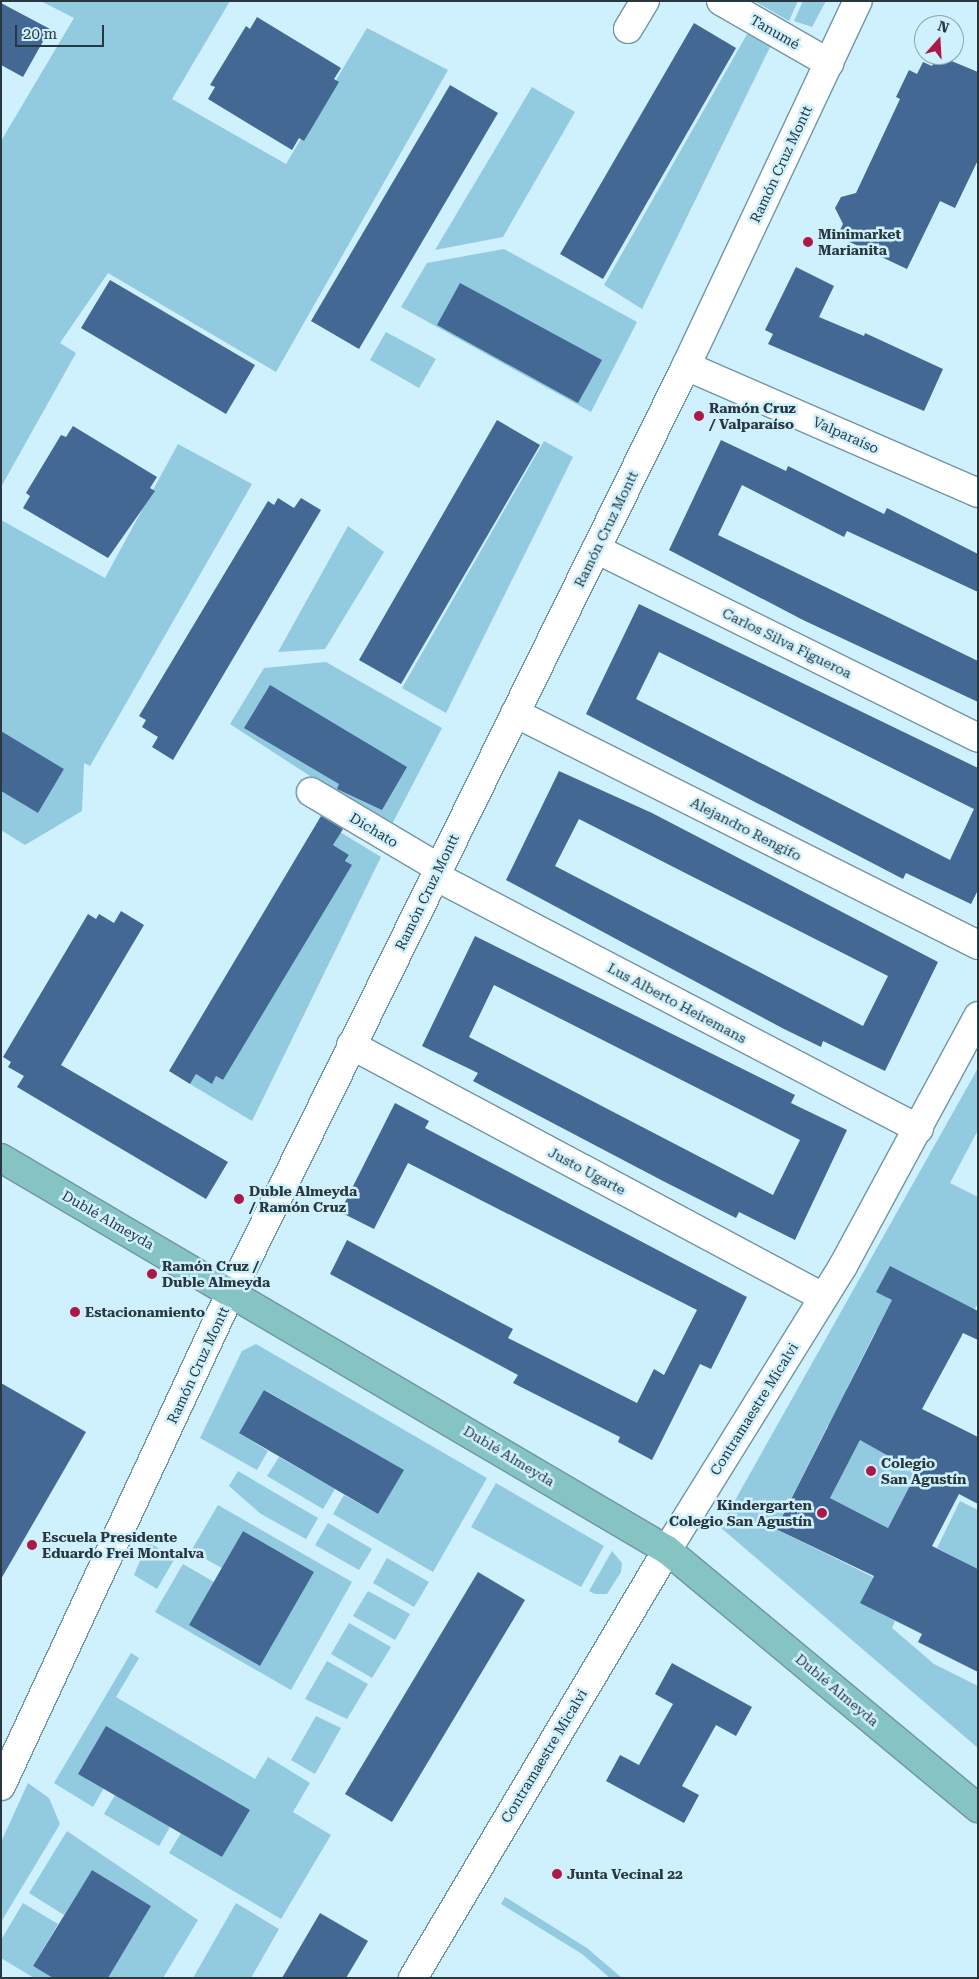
<!DOCTYPE html>
<html>
<head>
<meta charset="utf-8">
<style>
  body { margin:0 }
  #map { position:relative; width:979px; height:1979px; overflow:hidden; background:#cff0fd; font-family:"Roboto Serif",serif }
  div>[style] { position:absolute }
  .green>* { inset:0; background:#92cae0 }
  .building>* { inset:0; background:#436894 }
  .roads { filter:drop-shadow(1px 0 #6f96a5) drop-shadow(-1px 0 #6f96a5) drop-shadow(0 1px #6f96a5) drop-shadow(0 -1px #6f96a5) }
  .minor>* { height:28px; margin:-14px; padding:0 14px; transform-origin:14px; border-radius:14px; background:#fff }
  .major>* { height:28px; margin:-14px; padding:0 14px; transform-origin:14px; border-radius:14px; background:#86c3c3 }
  .dots>* { width:14px; height:14px; translate:-50% -50%; box-sizing:border-box; border:2px solid #cff0fd; border-radius:50% }
  span { translate:-50% -50%; white-space:nowrap; text-align:center; line-height:1.15; -webkit-text-stroke:5px #cff0fd; paint-order:stroke }
  .street-label { font-size:14px; color:#28383e }
  .poi-label { font-size:14px; color:#28383e; font-weight:700 }
  .left { translate:0 -50%; text-align:left }
  .right { translate:-100% -50%; text-align:right }
  .frame { position:absolute; inset:0; border:2px solid #28383e; pointer-events:none }
  .north { position:absolute; left:914px; top:15px; width:50px; height:50px; box-sizing:border-box; background:#cff0fd; border:1px solid #8ca6b1; border-radius:50%; rotate:19deg; font-size:14px; font-weight:700; line-height:20px; text-align:center; color:#28383e }
  .north::after { content:''; display:block; margin:auto; width:18px; height:22px; background:#ac1947; clip-path:polygon(50% 0,100% 100%,50% 72%,0 100%) }
  .scale { position:absolute; left:15px; top:25px; width:89px; height:22px; box-sizing:border-box; border:2px solid #28383e; border-top:0; padding-left:6px; font-size:15px; line-height:18px; white-space:nowrap; color:#28383e; -webkit-text-stroke:4px #cff0fd; paint-order:stroke }
</style>
</head>
<body>
<div id="map">
  <div class="green">
    <div style="clip-path:polygon(41px 1px,230px 1px,172px 99px,286px 164px,367px 28px,448px 70px,276px 372px,108px 273px,60px 343px,76px 353px,1px 487px,1px 141px,74px 18px)"></div>
    <div style="clip-path:polygon(754px 1px,798px 1px,789px 21px)"></div>
    <div style="clip-path:polygon(803px 1px,826px 1px,812px 27px,794px 21px)"></div>
    <div style="clip-path:polygon(750px 29px,773px 41px,642px 309px,604px 285px)"></div>
    <div style="clip-path:polygon(532px 87px,575px 112px,503px 237px,435px 250px)"></div>
    <div style="clip-path:polygon(504px 249px,637px 322px,591px 412px,401px 307px,427px 263px)"></div>
    <div style="clip-path:polygon(386px 332px,436px 359px,419px 388px,370px 360px)"></div>
    <div style="clip-path:polygon(544px 441px,573px 457px,446px 713px,402px 688px)"></div>
    <div style="clip-path:polygon(178px 444px,252px 484px,90px 766px,84px 763px,82px 811px,25px 845px,1px 830px,1px 791px,38px 813px,64px 769px,1px 731px,1px 520px,105px 578px)"></div>
    <div style="clip-path:polygon(348px 526px,384px 552px,325px 649px,278px 652px)"></div>
    <div style="clip-path:polygon(326px 662px,442px 728px,390px 828px,230px 724px,264px 668px)"></div>
    <div style="clip-path:polygon(340px 832px,381px 857px,252px 1121px,190px 1084px,196px 1074px,212px 1083px,216px 1076px,223px 1080px,349px 855px,333px 845px)"></div>
    <div style="clip-path:polygon(978px 1068px,978px 1130px,950px 1183px,978px 1197px,978px 1303px,975px 1309px,888px 1298px,962px 1336px,945px 1366px,876px 1330px,847px 1388px,914px 1423px,895px 1460px,917px 1472px,888px 1528px,830px 1498px,859px 1442px,828px 1425px,776px 1529px,873px 1577px,861px 1602px,895px 1621px,892px 1628px,934px 1664px,978px 1686px,978px 1748px,720px 1527px)"></div>
    <div style="clip-path:polygon(256px 1344px,487px 1478px,433px 1572px,333px 1514px,344px 1495px,378px 1514px,403px 1470px,265px 1390px,239px 1433px,268px 1451px,257px 1470px,200px 1438px,242px 1351px)"></div>
    <div style="clip-path:polygon(279px 1457px,335px 1489px,323px 1509px,267px 1476px)"></div>
    <div style="clip-path:polygon(238px 1471px,318px 1518px,306px 1539px,261px 1514px,229px 1486px)"></div>
    <div style="clip-path:polygon(496px 1483px,604px 1546px,581px 1587px,471px 1527px)"></div>
    <div style="clip-path:polygon(960px 1501px,978px 1510px,978px 1569px,937px 1548px)"></div>
    <div style="clip-path:polygon(218px 1505px,352px 1582px,291px 1690px,155px 1612px,183px 1564px,214px 1582px,189px 1625px,260px 1666px,314px 1572px,243px 1531px,222px 1568px,191px 1551px)"></div>
    <div style="clip-path:polygon(328px 1523px,372px 1549px,359px 1570px,315px 1545px)"></div>
    <div style="clip-path:polygon(148px 1542px,175px 1558px,157px 1589px,134px 1575px)"></div>
    <div style="clip-path:polygon(612px 1551px,622px 1563px,621px 1572px,607px 1594px,595px 1594px,589px 1591px)"></div>
    <div style="clip-path:polygon(387px 1558px,429px 1582px,414px 1607px,373px 1583px)"></div>
    <div style="clip-path:polygon(368px 1591px,410px 1614px,395px 1640px,353px 1616px)"></div>
    <div style="clip-path:polygon(349px 1623px,391px 1647px,372px 1678px,331px 1654px)"></div>
    <div style="clip-path:polygon(131px 1653px,139px 1658px,116px 1697px,255px 1779px,268px 1757px,310px 1783px,293px 1812px,331px 1835px,281px 1919px,169px 1853px,181px 1833px,222px 1857px,250px 1810px,104px 1788px,93px 1807px,54px 1783px)"></div>
    <div style="clip-path:polygon(327px 1661px,368px 1684px,347px 1719px,305px 1699px)"></div>
    <div style="clip-path:polygon(316px 1716px,341px 1728px,315px 1774px,291px 1760px)"></div>
    <div style="clip-path:polygon(28px 1783px,49px 1798px,60px 1824px,1px 1922px,1px 1842px)"></div>
    <div style="clip-path:polygon(115px 1795px,170px 1827px,159px 1846px,104px 1814px)"></div>
    <div style="clip-path:polygon(67px 1831px,198px 1920px,163px 1978px,108px 1978px,151px 1906px,92px 1870px,64px 1915px,29px 1893px)"></div>
    <div style="clip-path:polygon(505px 1897px,587px 1948px,622px 1978px,610px 1978px,582px 1954px,501px 1904px)"></div>
    <div style="clip-path:polygon(23px 1903px,58px 1924px,33px 1966px,53px 1978px,34px 1978px,1px 1958px,1px 1940px)"></div>
    <div style="clip-path:polygon(236px 1903px,279px 1929px,251px 1978px,193px 1978px)"></div>
  </div>
  <div class="building">
    <div style="clip-path:polygon(1px 3px,50px 29px,23px 77px,1px 65px)"></div>
    <div style="clip-path:polygon(257px 17px,341px 68px,334px 79px,339px 82px,304px 141px,299px 138px,292px 150px,208px 99px,215px 87px,210px 85px,246px 26px,250px 29px)"></div>
    <div style="clip-path:polygon(694px 23px,736px 48px,603px 279px,560px 254px)"></div>
    <div style="clip-path:polygon(937px 55px,978px 72px,978px 160px,955px 208px,940px 201px,907px 269px,837px 236px,843px 224px,835px 208px,841px 197px,856px 193px,900px 99px,896px 97px,909px 70px,917px 74px,923px 62px,932px 66px)"></div>
    <div style="clip-path:polygon(450px 85px,498px 113px,359px 349px,311px 321px)"></div>
    <div style="clip-path:polygon(796px 267px,834px 286px,819px 317px,864px 336px,865px 333px,943px 369px,924px 411px,768px 344px,773px 334px,765px 330px)"></div>
    <div style="clip-path:polygon(110px 280px,255px 365px,226px 414px,81px 328px)"></div>
    <div style="clip-path:polygon(460px 283px,602px 360px,578px 403px,437px 325px)"></div>
    <div style="clip-path:polygon(497px 420px,540px 445px,401px 684px,359px 660px)"></div>
    <div style="clip-path:polygon(73px 426px,157px 477px,150px 488px,155px 491px,108px 558px,23px 508px,30px 496px,26px 493px,61px 435px,66px 437px)"></div>
    <div style="clip-path:polygon(721px 440px,786px 471px,788px 466px,884px 514px,887px 508px,978px 554px,978px 592px,847px 531px,844px 537px,742px 485px,718px 535px,978px 661px,978px 702px,803px 620px,669px 550px)"></div>
    <div style="clip-path:polygon(278px 498px,294px 508px,301px 498px,321px 510px,173px 760px,152px 747px,158px 737px,142px 727px,146px 720px,139px 716px,268px 501px,274px 505px)"></div>
    <div style="clip-path:polygon(evenodd,639px 604px,978px 768px,978px 890px,971px 904px,906px 873px,903px 879px,586px 714px,639px 604px,659px 652px,974px 809px,950px 860px,636px 699px,659px 652px)"></div>
    <div style="clip-path:polygon(270px 685px,407px 767px,382px 810px,337px 789px,339px 784px,244px 728px)"></div>
    <div style="clip-path:polygon(1px 731px,64px 769px,38px 813px,1px 791px)"></div>
    <div style="clip-path:polygon(evenodd,559px 771px,652px 813px,938px 962px,885px 1071px,823px 1041px,821px 1047px,784px 1029px,506px 880px,559px 771px,579px 819px,888px 976px,863px 1026px,555px 866px,579px 819px)"></div>
    <div style="clip-path:polygon(321px 816px,343px 829px,333px 845px,349px 855px,345px 861px,352px 865px,223px 1080px,216px 1076px,212px 1084px,196px 1074px,190px 1084px,169px 1071px)"></div>
    <div style="clip-path:polygon(121px 911px,144px 925px,61px 1065px,228px 1162px,206px 1199px,17px 1087px,24px 1076px,8px 1067px,11px 1062px,3px 1057px,88px 914px,96px 919px,99px 914px,114px 923px)"></div>
    <div style="clip-path:polygon(evenodd,475px 936px,795px 1095px,791px 1103px,847px 1130px,795px 1240px,739px 1212px,736px 1218px,663px 1181px,473px 1081px,478px 1073px,422px 1046px,475px 936px,494px 985px,800px 1140px,773px 1195px,469px 1037px,494px 985px)"></div>
    <div style="clip-path:polygon(395px 1103px,429px 1121px,425px 1128px,747px 1297px,711px 1369px,700px 1364px,652px 1460px,618px 1442px,620px 1437px,513px 1383px,518px 1375px,330px 1274px,347px 1240px,513px 1329px,508px 1338px,637px 1403px,654px 1369px,664px 1375px,697px 1310px,408px 1163px,374px 1229px,340px 1212px)"></div>
    <div style="clip-path:polygon(evenodd,890px 1266px,978px 1311px,978px 1340px,963px 1333px,922px 1409px,978px 1437px,978px 1504px,959px 1494px,932px 1546px,978px 1569px,978px 1672px,918px 1642px,922px 1634px,860px 1603px,874px 1576px,776px 1529px,892px 1300px,876px 1292px,890px 1266px,860px 1440px,917px 1472px,888px 1528px,830px 1498px,860px 1440px)"></div>
    <div style="clip-path:polygon(1px 1383px,86px 1432px,1px 1579px)"></div>
    <div style="clip-path:polygon(264px 1390px,404px 1470px,378px 1514px,239px 1433px)"></div>
    <div style="clip-path:polygon(243px 1531px,314px 1572px,260px 1666px,189px 1625px)"></div>
    <div style="clip-path:polygon(478px 1572px,525px 1600px,392px 1822px,345px 1794px)"></div>
    <div style="clip-path:polygon(672px 1663px,752px 1707px,736px 1736px,716px 1725px,682px 1786px,699px 1795px,684px 1823px,606px 1781px,620px 1755px,639px 1765px,673px 1704px,655px 1694px)"></div>
    <div style="clip-path:polygon(106px 1726px,250px 1810px,222px 1857px,78px 1774px)"></div>
    <div style="clip-path:polygon(92px 1870px,151px 1906px,108px 1978px,53px 1978px,33px 1966px)"></div>
    <div style="clip-path:polygon(320px 1913px,368px 1941px,346px 1978px,282px 1978px)"></div>
  </div>
  <div class="roads">
    <div class="minor">
      <div style="left:721px;top:1px;width:125px;rotate:29.9deg"></div>
      <div style="left:628px;top:29px;width:33px;rotate:-59deg"></div>
      <div style="left:686px;top:366px;width:318px;rotate:23.5deg"></div>
      <div style="left:596px;top:549px;width:426px;rotate:26.3deg"></div>
      <div style="left:515px;top:713px;width:518px;rotate:26.61deg"></div>
      <div style="left:311px;top:792px;width:149px;rotate:30.7deg"></div>
      <div style="left:435px;top:876px;width:546px;rotate:27.6deg"></div>
      <div style="left:351px;top:1045px;width:535px;rotate:28.1deg"></div>
      <div style="left:1px;top:1786px;width:547px;rotate:-65.03deg"></div>
      <div style="left:232px;top:1290px;width:1030px;rotate:-63.83deg"></div>
      <div style="left:686px;top:366px;width:403px;rotate:-64.8deg"></div>
      <div style="left:413px;top:1978px;width:498px;rotate:-59.3deg"></div>
      <div style="left:667px;top:1550px;width:334px;rotate:-58.2deg"></div>
      <div style="left:843px;top:1266px;width:284px;rotate:-61.6deg"></div>
    </div>
    <div class="major">
      <div style="left:1px;top:1158px;width:773px;rotate:30.48deg"></div>
      <div style="left:667px;top:1550px;width:404px;rotate:39.7deg"></div>
    </div>
  </div>
  <div class="dots">
    <div style="left:808px;top:242px;background:#ac1947"></div>
    <div style="left:699px;top:416px;background:#ac1947"></div>
    <div style="left:239px;top:1199px;background:#ac1947"></div>
    <div style="left:152px;top:1274px;background:#ac1947"></div>
    <div style="left:75px;top:1312px;background:#ac1947"></div>
    <div style="left:871px;top:1471px;background:#ac1947"></div>
    <div style="left:822px;top:1513px;background:#ac1947"></div>
    <div style="left:32px;top:1545px;background:#ac1947"></div>
    <div style="left:557px;top:1874px;background:#ac1947"></div>
  </div>
  <div class="street-label">
    <span style="left:775px;top:32px;rotate:30deg">Tanumé</span>
    <span style="left:781px;top:164px;rotate:-65deg">Ramón Cruz Montt</span>
    <span style="left:846px;top:435px;rotate:24deg">Valparaíso</span>
    <span style="left:606px;top:529px;rotate:-64deg">Ramón Cruz Montt</span>
    <span style="left:787px;top:643px;rotate:26deg">Carlos Silva Figueroa</span>
    <span style="left:746px;top:829px;rotate:27deg">Alejandro Rengifo</span>
    <span style="left:374px;top:830px;rotate:31deg">Dichato</span>
    <span style="left:427px;top:892px;rotate:-64deg">Ramón Cruz Montt</span>
    <span style="left:677px;top:1003px;rotate:28deg">Lus Alberto Heiremans</span>
    <span style="left:587px;top:1171px;rotate:28deg">Justo Ugarte</span>
    <span style="left:108px;top:1220px;rotate:30deg">Dublé Almeyda</span>
    <span style="left:198px;top:1365px;rotate:-65deg">Ramón Cruz Montt</span>
    <span style="left:754px;top:1409px;rotate:-58deg">Contramaestre Micalvi</span>
    <span style="left:509px;top:1456px;rotate:31deg">Dublé Almeyda</span>
    <span style="left:837px;top:1690px;rotate:40deg">Dublé Almeyda</span>
    <span style="left:544px;top:1756px;rotate:-59deg">Contramaestre Micalvi</span>
  </div>
  <div class="poi-label">
    <span class="left" style="left:818px;top:242px">Minimarket<br>Marianita</span>
    <span class="left" style="left:709px;top:416px">Ramón Cruz<br>/ Valparaíso</span>
    <span class="left" style="left:249px;top:1199px">Duble Almeyda<br>/ Ramón Cruz</span>
    <span class="left" style="left:162px;top:1274px">Ramón Cruz /<br>Duble Almeyda</span>
    <span class="left" style="left:85px;top:1312px">Estacionamiento</span>
    <span class="left" style="left:881px;top:1471px">Colegio<br>San Agustín</span>
    <span class="right" style="left:812px;top:1513px">Kindergarten<br>Colegio San Agustín</span>
    <span class="left" style="left:42px;top:1545px">Escuela Presidente<br>Eduardo Frei Montalva</span>
    <span class="left" style="left:567px;top:1874px">Junta Vecinal 22</span>
  </div>
  <div class="frame"></div>
  <div class="north">N</div>
  <div class="scale">20 m</div>
</div>
</body>
</html>
